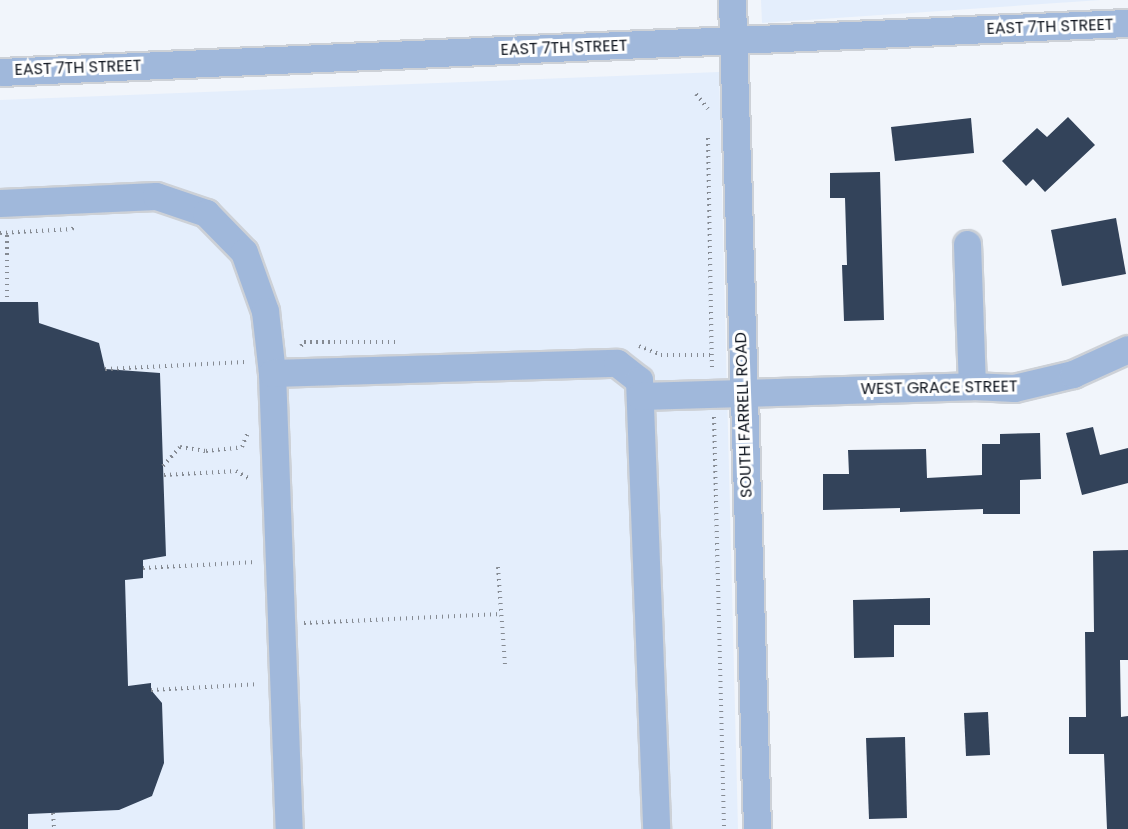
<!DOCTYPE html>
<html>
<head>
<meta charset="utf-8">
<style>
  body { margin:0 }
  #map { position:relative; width:1128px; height:829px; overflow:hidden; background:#f1f5fb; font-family:Poppins,sans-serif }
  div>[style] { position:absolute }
  .built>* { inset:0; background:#e4eefc }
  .building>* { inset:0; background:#33435a }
  .path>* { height:4px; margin-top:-2px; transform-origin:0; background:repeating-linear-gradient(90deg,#858a92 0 1.5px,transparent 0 6px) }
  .roads { filter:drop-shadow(2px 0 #cdd1d7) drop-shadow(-2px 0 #cdd1d7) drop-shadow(0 2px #cdd1d7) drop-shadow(0 -2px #cdd1d7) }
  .minor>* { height:27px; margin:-13.5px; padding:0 13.5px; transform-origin:13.5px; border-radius:13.5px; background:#a0b8db }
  span { translate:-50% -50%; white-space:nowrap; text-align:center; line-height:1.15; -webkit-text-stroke:6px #fff; paint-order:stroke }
  .street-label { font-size:16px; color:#0d131d }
</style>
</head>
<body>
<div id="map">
  <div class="built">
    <div style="clip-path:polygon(761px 0,1101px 0,762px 23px)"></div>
    <div style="clip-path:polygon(719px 72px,738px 829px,0 829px,0 100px)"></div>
  </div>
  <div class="building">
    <div style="clip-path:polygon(1068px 117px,1095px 145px,1045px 192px,1033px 179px,1026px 186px,1002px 161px,1037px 128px,1047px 137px)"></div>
    <div style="clip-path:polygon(971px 118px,974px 153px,895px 161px,891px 127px)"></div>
    <div style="clip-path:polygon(880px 172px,884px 320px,844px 321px,842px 265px,847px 265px,845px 198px,830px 198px,830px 173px)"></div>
    <div style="clip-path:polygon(1116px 218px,1126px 274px,1062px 286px,1051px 230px)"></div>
    <div style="clip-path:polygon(0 302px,38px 302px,39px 323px,99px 343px,105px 369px,160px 373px,166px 556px,143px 560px,143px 578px,125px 580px,128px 686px,151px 683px,151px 690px,162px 703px,164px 763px,152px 796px,119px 810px,28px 814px,28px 829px,0 829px)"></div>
    <div style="clip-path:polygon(1093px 427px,1100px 455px,1128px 448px,1128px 483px,1082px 495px,1066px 433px)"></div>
    <div style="clip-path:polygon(1040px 433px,1041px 479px,1020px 480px,1020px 514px,983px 514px,983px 509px,900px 512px,900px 508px,823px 510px,823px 474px,849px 474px,848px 450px,926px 449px,927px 478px,982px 475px,982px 444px,1000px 444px,1000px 434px)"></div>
    <div style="clip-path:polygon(1128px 550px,1128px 660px,1120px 660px,1121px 717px,1128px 716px,1128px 829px,1107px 829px,1104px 754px,1069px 754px,1069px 717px,1086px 717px,1085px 632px,1094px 632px,1093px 551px)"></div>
    <div style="clip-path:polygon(930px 598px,930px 625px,894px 625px,894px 657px,854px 658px,853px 600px)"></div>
    <div style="clip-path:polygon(988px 712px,990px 755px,966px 756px,964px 713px)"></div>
    <div style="clip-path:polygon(905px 737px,907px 818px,869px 819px,866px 738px)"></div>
  </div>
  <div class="path">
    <div style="left:696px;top:94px;width:19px;rotate:51deg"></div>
    <div style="left:708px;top:138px;width:232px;rotate:89deg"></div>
    <div style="left:0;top:233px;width:72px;rotate:-3.2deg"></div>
    <div style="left:72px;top:229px;width:5px;rotate:-37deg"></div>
    <div style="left:7px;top:297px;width:64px;rotate:-90deg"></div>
    <div style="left:301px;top:346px;width:5px;rotate:-53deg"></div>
    <div style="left:304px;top:342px;width:96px"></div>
    <div style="left:639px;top:346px;width:24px;rotate:22deg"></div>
    <div style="left:661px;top:355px;width:51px"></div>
    <div style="left:105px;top:369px;width:140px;rotate:-2.9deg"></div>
    <div style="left:714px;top:417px;width:412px;rotate:88.6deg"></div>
    <div style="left:163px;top:466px;width:25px;rotate:-48deg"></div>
    <div style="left:180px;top:447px;width:26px;rotate:9deg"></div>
    <div style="left:206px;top:451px;width:36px;rotate:-6deg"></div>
    <div style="left:242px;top:447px;width:16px;rotate:-68deg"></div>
    <div style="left:164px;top:475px;width:72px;rotate:-3.2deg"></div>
    <div style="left:236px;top:471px;width:16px;rotate:30deg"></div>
    <div style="left:498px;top:567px;width:98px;rotate:85.9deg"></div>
    <div style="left:143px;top:568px;width:113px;rotate:-3deg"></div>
    <div style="left:304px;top:623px;width:197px;rotate:-2.6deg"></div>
    <div style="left:151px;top:690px;width:108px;rotate:-3.2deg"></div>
    <div style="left:53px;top:813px;width:16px;rotate:86deg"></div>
  </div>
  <div class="roads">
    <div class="minor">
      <div style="left:732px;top:0;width:829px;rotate:88.27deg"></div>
      <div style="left:0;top:72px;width:1129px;rotate:-2.49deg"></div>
      <div style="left:0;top:203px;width:156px;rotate:-2.6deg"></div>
      <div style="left:156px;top:196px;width:53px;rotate:18.8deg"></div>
      <div style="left:206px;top:213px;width:54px;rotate:45.7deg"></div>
      <div style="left:244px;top:252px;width:63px;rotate:70.4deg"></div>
      <div style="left:265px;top:311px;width:62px;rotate:83.6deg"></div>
      <div style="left:272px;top:373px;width:456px;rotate:87.9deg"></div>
      <div style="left:967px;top:244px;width:142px;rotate:88deg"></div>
      <div style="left:272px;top:373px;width:345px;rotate:-1.7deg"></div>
      <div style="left:617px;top:363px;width:28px;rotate:38deg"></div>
      <div style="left:639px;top:380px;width:449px;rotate:87.8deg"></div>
      <div style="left:640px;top:396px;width:332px;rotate:-1.7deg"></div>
      <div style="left:972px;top:386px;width:42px;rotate:2.7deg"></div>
      <div style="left:1014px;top:388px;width:61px;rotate:-13.3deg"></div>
      <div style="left:1073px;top:374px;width:60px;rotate:-24.4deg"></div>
    </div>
  </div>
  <div class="street-label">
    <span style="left:1050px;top:27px;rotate:-2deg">EAST 7TH STREET</span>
    <span style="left:564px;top:48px;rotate:-2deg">EAST 7TH STREET</span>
    <span style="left:78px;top:68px;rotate:-2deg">EAST 7TH STREET</span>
    <span style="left:939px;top:388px;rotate:-1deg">WEST GRACE STREET</span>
    <span style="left:744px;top:415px;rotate:-92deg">SOUTH FARRELL ROAD</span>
  </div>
</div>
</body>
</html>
